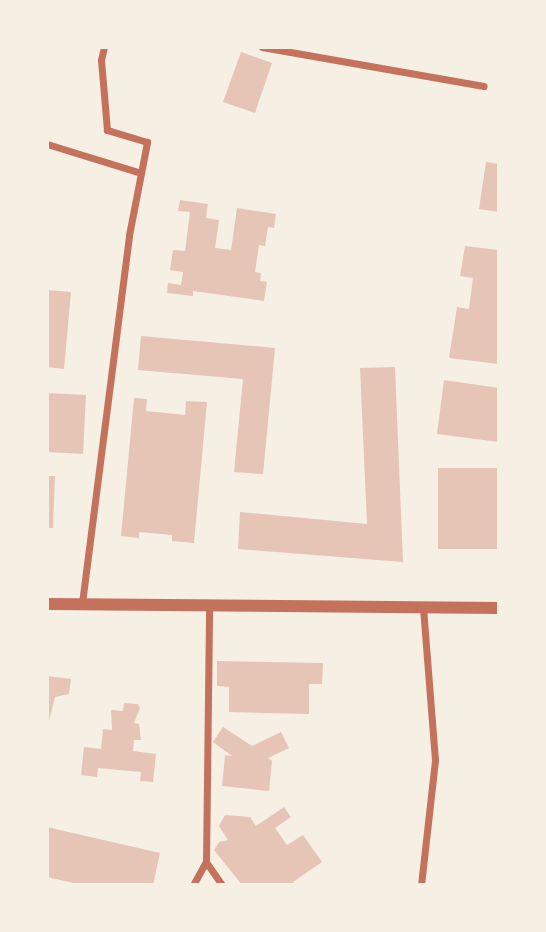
<!DOCTYPE html>
<html>
<head>
<meta charset="utf-8">
<style>
  body { margin:0 }
  #map { position:relative; width:546px; height:932px; overflow:hidden; background:#f6efe4; font-family:Manrope,sans-serif }
  div>[style] { position:absolute }
  .building>* { inset:0; background:#e6c5b7 }
  .minor>* { height:7px; margin:-3.5px; padding:0 3.5px; transform-origin:3.5px; border-radius:3.5px; background:#c5725c }
  .tertiary>* { height:12px; margin:-6px; padding:0 6px; transform-origin:6px; border-radius:6px; background:#c5725c }
  span { translate:-50% -50%; white-space:nowrap; text-align:center; line-height:1.15; -webkit-text-stroke:6px #f6efe4; paint-order:stroke }
  .frame { position:absolute; inset:0; border:49px solid #f6efe4; pointer-events:none }
</style>
</head>
<body>
<div id="map">
  <div class="building">
    <div style="clip-path:polygon(241px 52px,272px 63px,255px 113px,223px 102px)"></div>
    <div style="clip-path:polygon(486px 162px,499px 164px,499px 212px,479px 209px)"></div>
    <div style="clip-path:polygon(180px 200px,208px 204px,206px 218px,219px 220px,215px 248px,231px 250px,237px 208px,276px 214px,274px 228px,268px 227px,265px 246px,259px 245px,255px 272px,261px 273px,260px 281px,267px 282px,264px 301px,193px 291px,193px 296px,167px 293px,168px 283px,181px 285px,183px 272px,170px 270px,173px 250px,185px 251px,190px 212px,178px 211px)"></div>
    <div style="clip-path:polygon(465px 246px,499px 250px,499px 364px,449px 358px,457px 307px,469px 309px,473px 278px,460px 276px)"></div>
    <div style="clip-path:polygon(47px 290px,71px 292px,64px 369px,47px 367px)"></div>
    <div style="clip-path:polygon(141px 336px,275px 348px,263px 474px,234px 472px,243px 379px,138px 370px)"></div>
    <div style="clip-path:polygon(395px 367px,403px 562px,238px 549px,240px 512px,367px 524px,360px 368px)"></div>
    <div style="clip-path:polygon(444px 380px,499px 388px,499px 442px,437px 434px)"></div>
    <div style="clip-path:polygon(47px 393px,86px 395px,83px 454px,47px 452px)"></div>
    <div style="clip-path:polygon(134px 398px,147px 399px,146px 411px,185px 415px,186px 401px,207px 402px,194px 543px,172px 541px,172px 535px,139px 532px,139px 538px,121px 536px)"></div>
    <div style="clip-path:polygon(438px 468px,499px 468px,499px 549px,438px 549px)"></div>
    <div style="clip-path:polygon(47px 476px,55px 476px,53px 528px,47px 528px)"></div>
    <div style="clip-path:polygon(217px 661px,323px 663px,322px 684px,309px 684px,309px 714px,229px 712px,229px 687px,217px 686px)"></div>
    <div style="clip-path:polygon(47px 676px,71px 679px,69px 694px,55px 697px,48px 725px)"></div>
    <div style="clip-path:polygon(124px 703px,138px 704px,140px 708px,134px 723px,139px 724px,141px 740px,134px 740px,133px 751px,156px 754px,153px 782px,140px 781px,141px 772px,98px 768px,97px 777px,81px 775px,84px 747px,101px 749px,103px 729px,112px 730px,111px 710px,123px 711px)"></div>
    <div style="clip-path:polygon(223px 727px,252px 746px,281px 732px,289px 748px,268px 758px,272px 761px,269px 791px,222px 786px,225px 755px,232px 756px,213px 742px)"></div>
    <div style="clip-path:polygon(284px 807px,291px 817px,275px 828px,287px 845px,303px 835px,322px 862px,293px 882px,295px 885px,242px 885px,214px 850px,219px 842px,228px 840px,219px 826px,225px 815px,250px 817px,256px 826px)"></div>
    <div style="clip-path:polygon(47px 827px,160px 853px,153px 885px,82px 885px,47px 877px)"></div>
  </div>
  <div class="minor">
    <div style="left:262px;top:47px;width:225px;rotate:10deg"></div>
    <div style="left:47px;top:144px;width:98px;rotate:17.1deg"></div>
    <div style="left:82px;top:603px;width:371px;rotate:-82.7deg"></div>
    <div style="left:129px;top:235px;width:95px;rotate:-79deg"></div>
    <div style="left:147px;top:142px;width:42px;rotate:-163.3deg"></div>
    <div style="left:107px;top:130px;width:70px;rotate:-94.9deg"></div>
    <div style="left:101px;top:60px;width:13px;rotate:-77deg"></div>
    <div style="left:206px;top:862px;width:28px;rotate:55deg"></div>
    <div style="left:193px;top:885px;width:26px;rotate:-61deg"></div>
    <div style="left:206px;top:862px;width:255px;rotate:-89.3deg"></div>
    <div style="left:421px;top:885px;width:126px;rotate:-83.6deg"></div>
    <div style="left:435px;top:760px;width:152px;rotate:-94.5deg"></div>
  </div>
  <div class="tertiary">
    <div style="left:47px;top:604px;width:452px;rotate:0.5deg"></div>
  </div>
  <div class="frame"></div>
</div>
</body>
</html>
